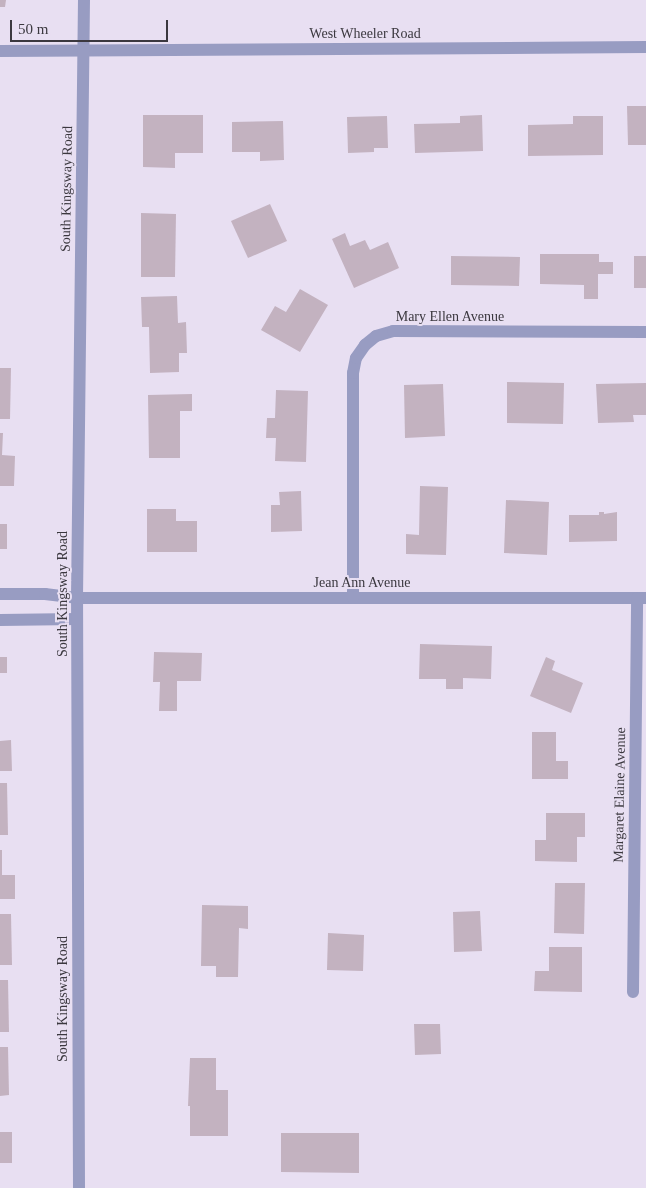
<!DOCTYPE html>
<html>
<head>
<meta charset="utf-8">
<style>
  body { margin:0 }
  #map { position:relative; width:646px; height:1188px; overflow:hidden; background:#e8dff2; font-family:Georgia,serif }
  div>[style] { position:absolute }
  .building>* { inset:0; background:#c3b2c0 }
  .minor>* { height:12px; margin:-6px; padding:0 6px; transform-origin:6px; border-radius:6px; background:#989cc2 }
  .tertiary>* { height:12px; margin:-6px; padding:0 6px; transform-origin:6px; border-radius:6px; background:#989cc2 }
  span { translate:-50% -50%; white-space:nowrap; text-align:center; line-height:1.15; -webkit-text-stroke:4px #e8dff2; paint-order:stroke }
  .street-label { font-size:14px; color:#3b383f }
  .scale { position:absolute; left:10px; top:20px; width:158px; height:22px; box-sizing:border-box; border:2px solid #3b383f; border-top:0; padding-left:6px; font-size:15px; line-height:18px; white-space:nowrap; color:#3b383f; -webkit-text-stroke:4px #e8dff2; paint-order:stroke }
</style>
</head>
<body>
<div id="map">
  <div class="building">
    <div style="clip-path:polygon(0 0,6px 0,5px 7px,0 7px)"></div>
    <div style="clip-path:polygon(627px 106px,646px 106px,646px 145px,628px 145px)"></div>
    <div style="clip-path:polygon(143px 115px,203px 115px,203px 153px,175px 153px,175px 168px,143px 167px)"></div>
    <div style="clip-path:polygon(482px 115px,483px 151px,415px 153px,414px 124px,460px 123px,460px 116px)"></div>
    <div style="clip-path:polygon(387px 116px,388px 148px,374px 148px,374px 152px,348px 153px,347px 117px)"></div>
    <div style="clip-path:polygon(573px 116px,603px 116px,603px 155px,528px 156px,528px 125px,573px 124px)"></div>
    <div style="clip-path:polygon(283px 121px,284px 160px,260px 161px,260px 152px,232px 152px,232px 122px)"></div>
    <div style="clip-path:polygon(270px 204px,287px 241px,248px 258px,231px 221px)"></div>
    <div style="clip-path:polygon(141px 213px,176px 214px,175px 277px,141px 277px)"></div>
    <div style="clip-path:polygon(345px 233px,350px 246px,365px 240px,370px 250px,388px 242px,399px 268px,354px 288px,332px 239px)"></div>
    <div style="clip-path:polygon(540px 254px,599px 254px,599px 262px,613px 262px,613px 274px,598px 274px,598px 299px,584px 299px,584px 285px,540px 284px)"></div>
    <div style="clip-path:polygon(451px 256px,520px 257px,519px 286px,451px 285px)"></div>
    <div style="clip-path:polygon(634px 256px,646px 256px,646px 288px,634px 288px)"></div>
    <div style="clip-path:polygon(300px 289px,328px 305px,300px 352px,261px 330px,275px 306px,286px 312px)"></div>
    <div style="clip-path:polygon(177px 296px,178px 323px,186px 322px,187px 353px,179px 353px,179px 372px,150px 373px,149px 327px,142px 327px,141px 297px)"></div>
    <div style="clip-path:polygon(0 368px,11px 368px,10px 419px,0 419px)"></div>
    <div style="clip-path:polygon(507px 382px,564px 383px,563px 424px,507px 423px)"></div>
    <div style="clip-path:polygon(646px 383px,646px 415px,633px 415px,634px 422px,598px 423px,596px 384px)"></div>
    <div style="clip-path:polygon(443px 384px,445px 436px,405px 438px,404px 385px)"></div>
    <div style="clip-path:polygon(276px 390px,308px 391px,306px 462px,275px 461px,276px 438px,266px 438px,267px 418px,275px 418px)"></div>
    <div style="clip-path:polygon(192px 394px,192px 411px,180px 411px,180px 458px,149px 458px,148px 395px)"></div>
    <div style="clip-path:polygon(0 433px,3px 433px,2px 455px,15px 456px,14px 486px,0 486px)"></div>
    <div style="clip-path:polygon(420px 486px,448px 487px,446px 555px,406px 554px,406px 534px,419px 535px)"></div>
    <div style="clip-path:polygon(301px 491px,302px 531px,271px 532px,271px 505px,280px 505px,279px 492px)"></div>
    <div style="clip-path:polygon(506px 500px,549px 502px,547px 555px,504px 553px)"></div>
    <div style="clip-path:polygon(147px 509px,176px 509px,176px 521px,197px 521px,197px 552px,147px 552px)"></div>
    <div style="clip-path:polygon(599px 512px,604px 512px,604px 514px,617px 512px,617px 541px,569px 542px,569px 515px,599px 515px)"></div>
    <div style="clip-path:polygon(0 524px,7px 524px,7px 549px,0 549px)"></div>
    <div style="clip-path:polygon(420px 644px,492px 646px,491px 679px,463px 678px,463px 689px,446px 689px,446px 679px,419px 679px)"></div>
    <div style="clip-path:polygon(154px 652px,202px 653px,201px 681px,177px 681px,177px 711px,159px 711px,160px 682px,153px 682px)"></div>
    <div style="clip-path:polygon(0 657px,7px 657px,7px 673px,0 673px)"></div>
    <div style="clip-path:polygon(546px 657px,555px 661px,552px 670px,583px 683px,571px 713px,530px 696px)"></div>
    <div style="clip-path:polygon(532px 732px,556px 732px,556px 761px,568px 761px,568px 779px,532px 779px)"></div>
    <div style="clip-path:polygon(11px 740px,12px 771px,0 771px,0 741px)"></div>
    <div style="clip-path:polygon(0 783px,7px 783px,8px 835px,0 835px)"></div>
    <div style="clip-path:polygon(546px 813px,585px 813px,585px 837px,577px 837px,577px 862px,535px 861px,535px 840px,546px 840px)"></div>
    <div style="clip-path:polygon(0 850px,2px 850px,2px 875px,15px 875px,15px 899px,0 899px)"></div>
    <div style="clip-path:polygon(555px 883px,585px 883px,584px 934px,554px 933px)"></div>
    <div style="clip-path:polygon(202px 905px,248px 906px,248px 929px,239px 928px,238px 977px,216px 977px,216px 966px,201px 966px)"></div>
    <div style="clip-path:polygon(480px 911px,482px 951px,454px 952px,453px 912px)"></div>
    <div style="clip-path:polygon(0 914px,11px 914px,12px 965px,0 965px)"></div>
    <div style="clip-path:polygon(328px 933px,364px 935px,363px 971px,327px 970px)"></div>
    <div style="clip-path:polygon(549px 947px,582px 947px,582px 992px,534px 991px,535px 971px,549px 971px)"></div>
    <div style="clip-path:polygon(0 980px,8px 980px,9px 1032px,0 1032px)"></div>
    <div style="clip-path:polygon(414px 1024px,440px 1024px,441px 1054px,415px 1055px)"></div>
    <div style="clip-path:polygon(0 1047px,8px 1047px,9px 1095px,0 1096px)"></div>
    <div style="clip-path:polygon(190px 1058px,216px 1058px,216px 1090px,228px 1090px,228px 1136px,190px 1136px,190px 1106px,188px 1106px)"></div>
    <div style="clip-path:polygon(0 1132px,12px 1132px,12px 1163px,0 1163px)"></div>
    <div style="clip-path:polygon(281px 1133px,359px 1133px,359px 1173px,281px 1172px)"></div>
  </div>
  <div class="minor">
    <div style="left:0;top:594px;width:45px"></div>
    <div style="left:45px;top:594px;width:32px;rotate:7deg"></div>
    <div style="left:77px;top:598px;width:569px"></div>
    <div style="left:353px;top:598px;width:225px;rotate:-90deg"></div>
    <div style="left:353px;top:373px;width:15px;rotate:-79deg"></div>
    <div style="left:356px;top:358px;width:16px;rotate:-55deg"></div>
    <div style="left:365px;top:345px;width:14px;rotate:-39deg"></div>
    <div style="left:376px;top:336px;width:18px;rotate:-16deg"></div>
    <div style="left:393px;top:331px;width:253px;rotate:0.2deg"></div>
    <div style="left:0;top:620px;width:77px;rotate:-0.7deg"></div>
    <div style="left:633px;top:992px;width:394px;rotate:-89.4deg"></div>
  </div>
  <div class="tertiary">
    <div style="left:0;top:51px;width:646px;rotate:-0.35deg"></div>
    <div style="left:79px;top:1188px;width:590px;rotate:-90.19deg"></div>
    <div style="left:77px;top:598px;width:598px;rotate:-89.33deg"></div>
  </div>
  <div class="street-label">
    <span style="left:365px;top:34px">West Wheeler Road</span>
    <span style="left:67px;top:189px;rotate:-89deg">South Kingsway Road</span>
    <span style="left:450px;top:317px">Mary Ellen Avenue</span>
    <span style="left:362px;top:583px">Jean Ann Avenue</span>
    <span style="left:63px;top:594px;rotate:-90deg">South Kingsway Road</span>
    <span style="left:620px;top:795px;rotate:-89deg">Margaret Elaine Avenue</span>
    <span style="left:63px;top:999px;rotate:-90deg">South Kingsway Road</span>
  </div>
  <div class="scale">50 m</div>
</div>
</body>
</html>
